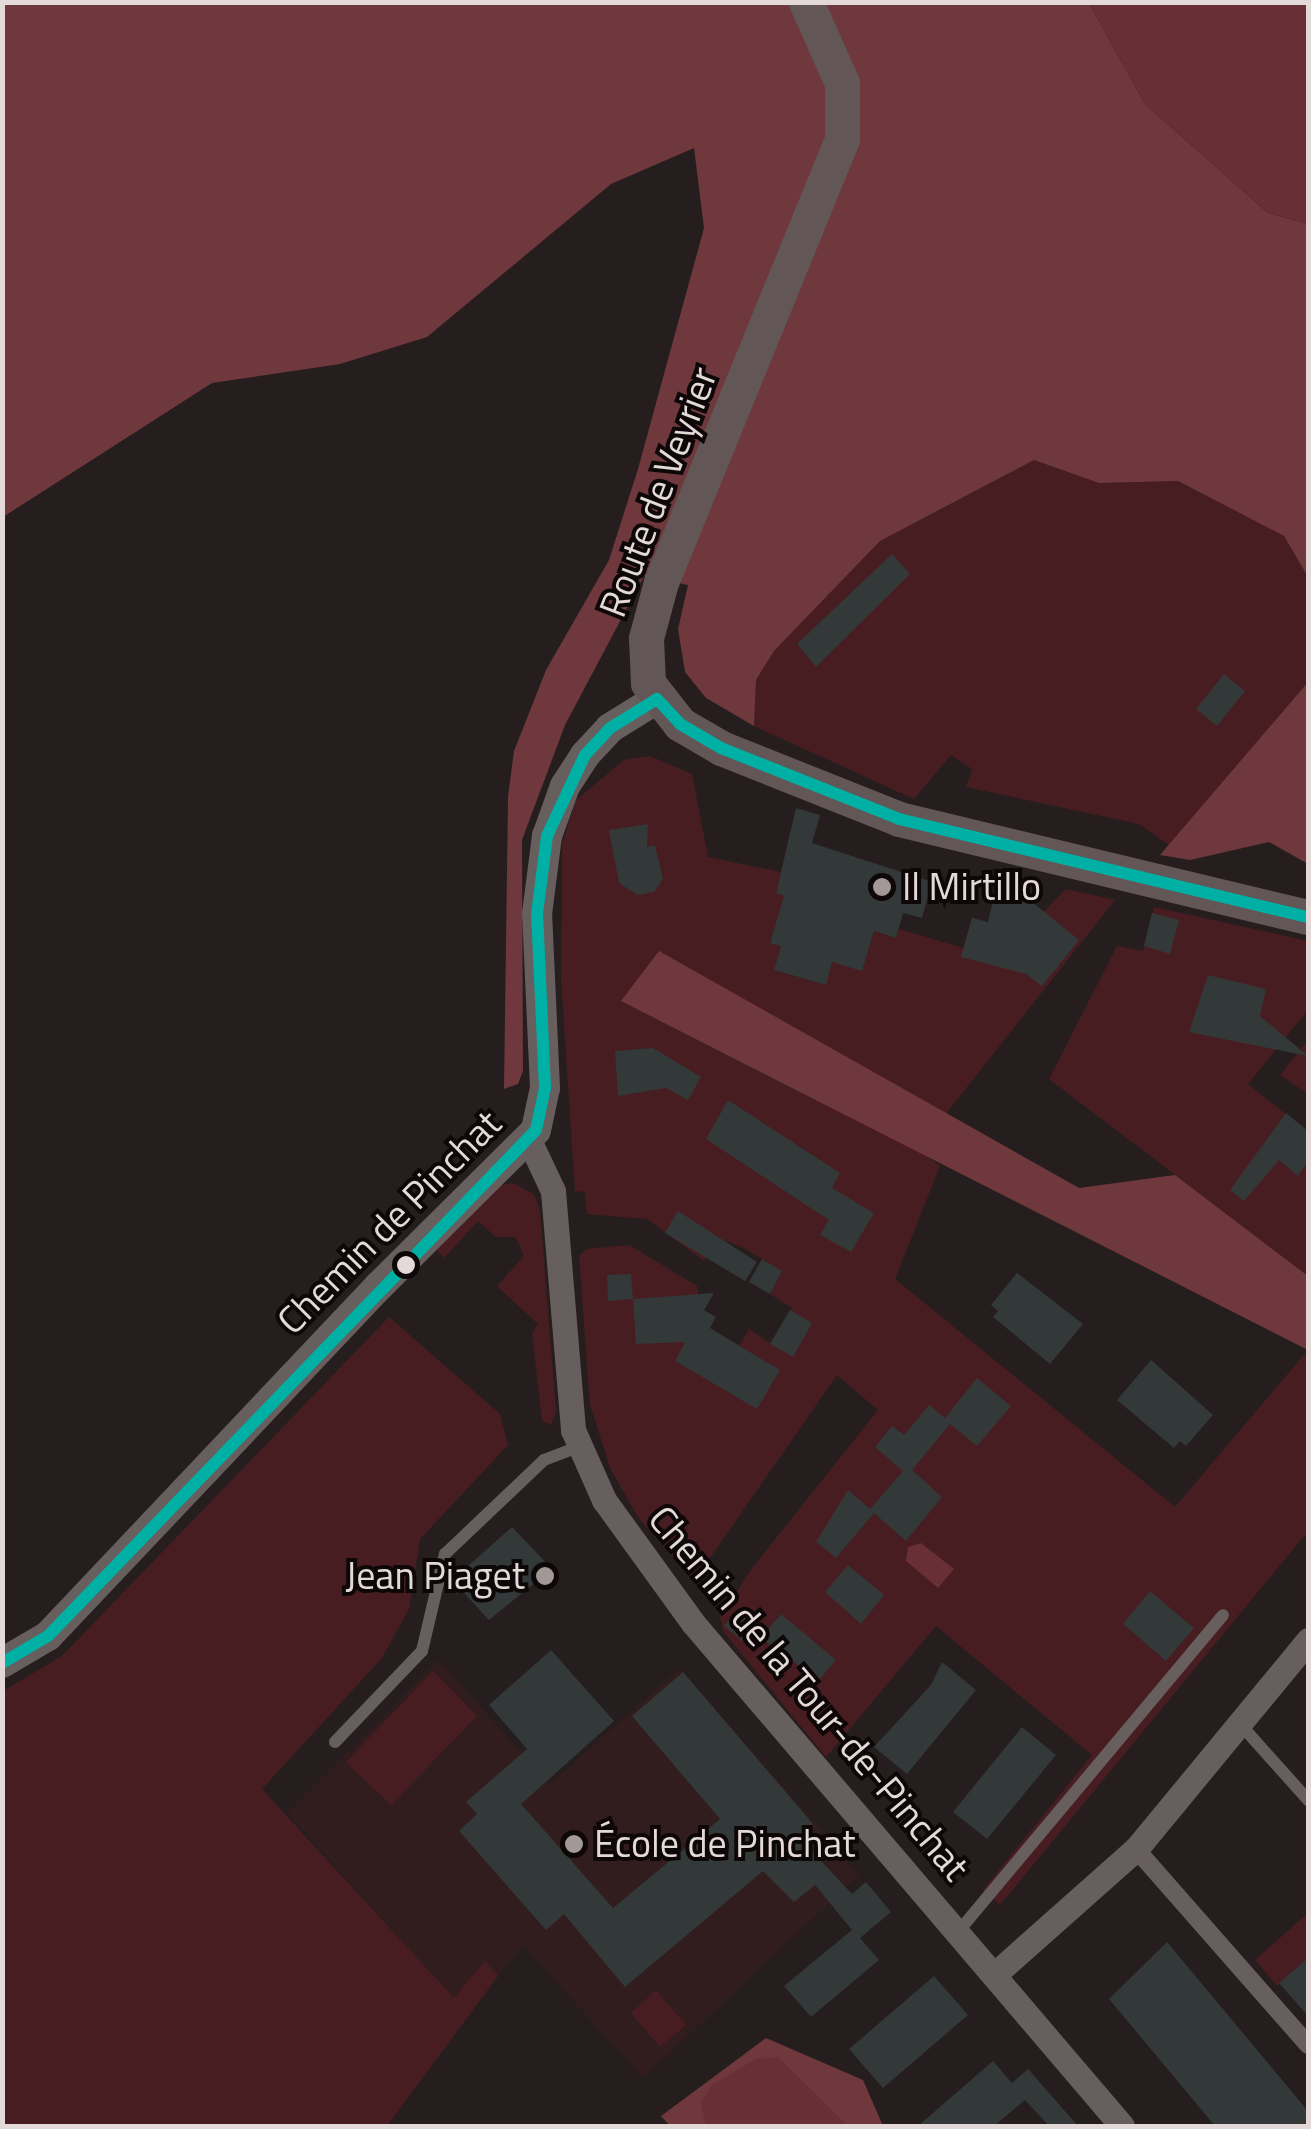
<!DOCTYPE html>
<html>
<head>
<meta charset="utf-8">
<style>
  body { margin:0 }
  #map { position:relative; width:1311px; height:2129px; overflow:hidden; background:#261e1e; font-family:"Titillium Web",sans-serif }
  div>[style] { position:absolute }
  .built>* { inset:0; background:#321d1e }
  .green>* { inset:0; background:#481d21 }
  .forest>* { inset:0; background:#6f383c }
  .water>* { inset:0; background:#682f35 }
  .building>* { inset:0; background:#333839 }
  .service>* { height:12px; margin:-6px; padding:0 6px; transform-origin:6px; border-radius:6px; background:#675e5e }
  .pedestrian>* { height:18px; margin:-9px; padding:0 9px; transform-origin:9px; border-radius:9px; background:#675e5e }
  .minor>* { height:25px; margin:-12.5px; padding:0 12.5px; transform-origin:12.5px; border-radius:12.5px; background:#675e5e }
  .tertiary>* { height:30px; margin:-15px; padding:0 15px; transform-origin:15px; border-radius:15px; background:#675e5e }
  .secondary>* { height:35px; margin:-17.5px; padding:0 17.5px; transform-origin:17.5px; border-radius:17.5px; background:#625656 }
  .bus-1>* { height:12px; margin:-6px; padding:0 6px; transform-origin:6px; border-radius:6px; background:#00b0a4 }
  .dots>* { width:28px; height:28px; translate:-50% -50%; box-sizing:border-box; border:5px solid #0e0707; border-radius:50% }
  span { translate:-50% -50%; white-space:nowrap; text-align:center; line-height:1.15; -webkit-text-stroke:8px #0e0707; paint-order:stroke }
  .street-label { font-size:38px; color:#e4d9d9 }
  .poi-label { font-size:38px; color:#e4d9d9 }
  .left { translate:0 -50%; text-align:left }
  .right { translate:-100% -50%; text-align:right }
  .frame { position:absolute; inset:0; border:5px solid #e4d9d9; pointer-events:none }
</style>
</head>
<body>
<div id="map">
  <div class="built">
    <div style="clip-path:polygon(439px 1660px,549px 1785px,680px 1668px,859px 1875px,643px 2078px,523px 1945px,498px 1976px,485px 1962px,454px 1999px,287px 1813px)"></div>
  </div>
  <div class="green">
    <div style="clip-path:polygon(1034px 460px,1099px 483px,1178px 481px,1284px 536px,1308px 577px,1308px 682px,1169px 845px,1139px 824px,966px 787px,972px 769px,951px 755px,914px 799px,754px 726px,756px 680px,774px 651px,880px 541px)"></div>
    <div style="clip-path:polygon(650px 756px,692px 774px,708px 857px,781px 872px,776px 893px,785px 896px,770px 942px,781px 946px,774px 970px,825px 985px,832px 962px,862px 970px,874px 931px,896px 938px,899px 929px,963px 948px,972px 918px,1023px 933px,1066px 889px,1115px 900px,918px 1149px,940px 1166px,895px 1279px,1175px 1507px,1308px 1350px,1308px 1539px,1304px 1536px,1000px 1905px,983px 1890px,1092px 1755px,936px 1626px,826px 1757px,723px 1631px,720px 1617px,753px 1567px,878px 1410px,837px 1375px,694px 1581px,638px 1517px,611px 1470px,590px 1405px,579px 1256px,587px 1249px,629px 1245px,697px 1286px,716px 1385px,749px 1329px,770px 1343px,792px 1308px,770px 1294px,782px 1271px,742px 1247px,718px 1238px,704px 1261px,647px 1219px,587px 1214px,585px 1192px,575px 1191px,561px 980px,562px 844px,576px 800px,624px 760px)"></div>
    <div style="clip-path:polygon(1154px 907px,1308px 941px,1308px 1010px,1248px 1084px,1308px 1132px,1308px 1276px,1049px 1079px,1117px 946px,1143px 951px)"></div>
    <div style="clip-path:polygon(1308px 1040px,1308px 1094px,1280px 1075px)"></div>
    <div style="clip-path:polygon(513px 1183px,534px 1194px,540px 1211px,556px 1411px,551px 1425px,542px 1421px,532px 1333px,538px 1324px,497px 1286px,524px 1256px,516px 1237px,496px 1237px,478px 1221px,444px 1258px,434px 1248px,497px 1186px)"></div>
    <div style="clip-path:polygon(389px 1317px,500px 1414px,508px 1445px,420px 1539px,409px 1609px,382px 1658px,262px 1789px,454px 1998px,485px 1961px,498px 1976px,387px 2126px,3px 2126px,3px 1691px,62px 1656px)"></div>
    <div style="clip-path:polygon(433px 1671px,477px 1716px,391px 1805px,346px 1762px)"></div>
    <div style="clip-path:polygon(1308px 1913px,1308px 1958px,1277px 1986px,1255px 1960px)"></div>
    <div style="clip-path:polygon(656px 1990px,686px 2025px,660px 2047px,631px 2013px)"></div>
  </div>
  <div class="forest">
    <div style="clip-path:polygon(3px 3px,1089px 3px,1145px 104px,1268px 213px,1308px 224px,1308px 577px,1284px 536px,1178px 481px,1099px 483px,1034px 460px,880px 541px,774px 651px,756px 680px,754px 726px,706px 698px,685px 672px,678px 629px,688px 585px,644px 576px,565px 725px,522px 840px,523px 1071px,518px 1084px,504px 1089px,508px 797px,514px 751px,546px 670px,609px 560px,638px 469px,704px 228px,694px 148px,611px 184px,427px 337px,340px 364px,212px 383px,3px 517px)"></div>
    <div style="clip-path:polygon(1308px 682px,1308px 864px,1269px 842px,1190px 860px,1160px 855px)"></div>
    <div style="clip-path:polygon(659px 951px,1079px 1188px,1175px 1175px,1308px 1276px,1308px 1350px,621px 1001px)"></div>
    <div style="clip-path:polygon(766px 2038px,863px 2080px,883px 2126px,670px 2126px,661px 2116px)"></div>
  </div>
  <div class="water">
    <div style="clip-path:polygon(1089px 3px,1308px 3px,1308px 224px,1268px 213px,1145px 104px)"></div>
    <div style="clip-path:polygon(921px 1543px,954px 1569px,938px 1588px,906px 1561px,908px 1547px)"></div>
    <div style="clip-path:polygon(778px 2057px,848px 2126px,706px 2126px,701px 2103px,712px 2085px,756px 2059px)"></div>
  </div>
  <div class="building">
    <div style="clip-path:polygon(892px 554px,910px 574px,816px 667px,797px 644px)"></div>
    <div style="clip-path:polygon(1224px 674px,1245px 691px,1217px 726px,1196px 709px)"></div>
    <div style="clip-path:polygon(796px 808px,820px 815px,812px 843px,932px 882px,922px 918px,903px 913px,896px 938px,874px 931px,862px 971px,832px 962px,826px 985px,774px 970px,781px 946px,770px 943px,784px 896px,776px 893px)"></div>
    <div style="clip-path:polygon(648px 824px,647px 847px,655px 845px,663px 879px,654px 892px,637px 895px,619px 883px,609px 830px)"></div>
    <div style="clip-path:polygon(999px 875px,1030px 882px,1027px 898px,1079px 940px,1042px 986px,1026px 974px,961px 957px,972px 918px,988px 922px)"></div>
    <div style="clip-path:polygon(1152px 913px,1179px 920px,1170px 954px,1144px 946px)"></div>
    <div style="clip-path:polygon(1208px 975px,1266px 989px,1260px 1016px,1308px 1056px,1189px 1032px)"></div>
    <div style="clip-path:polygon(653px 1048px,701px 1077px,688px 1100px,666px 1088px,618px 1096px,615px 1051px)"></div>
    <div style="clip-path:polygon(728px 1100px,840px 1173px,832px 1188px,874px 1213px,851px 1252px,820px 1235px,829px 1220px,706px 1139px)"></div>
    <div style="clip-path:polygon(1286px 1113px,1308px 1131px,1308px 1161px,1298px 1176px,1279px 1160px,1244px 1201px,1230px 1190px)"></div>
    <div style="clip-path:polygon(678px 1211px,757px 1262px,745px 1281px,665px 1233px)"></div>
    <div style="clip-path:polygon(762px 1259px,782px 1271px,770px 1294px,749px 1282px)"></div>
    <div style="clip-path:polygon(1017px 1273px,1083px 1324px,1050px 1364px,993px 1317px,998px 1311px,991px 1305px)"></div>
    <div style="clip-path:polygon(631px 1274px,633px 1299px,608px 1301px,607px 1275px)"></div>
    <div style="clip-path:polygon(714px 1293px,704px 1310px,716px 1317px,710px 1328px,780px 1370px,757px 1409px,675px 1361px,685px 1342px,636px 1344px,633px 1299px)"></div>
    <div style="clip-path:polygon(790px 1310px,812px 1323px,793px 1357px,770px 1344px)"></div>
    <div style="clip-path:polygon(1151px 1360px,1213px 1415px,1186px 1446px,1180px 1441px,1174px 1448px,1117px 1400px)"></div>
    <div style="clip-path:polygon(977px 1378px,1011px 1406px,977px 1446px,950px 1424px,912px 1470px,942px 1497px,906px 1541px,874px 1513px,836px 1558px,816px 1542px,848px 1490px,870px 1509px,903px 1471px,875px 1447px,892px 1426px,904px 1435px,929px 1405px,945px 1418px)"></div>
    <div style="clip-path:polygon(512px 1527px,552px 1569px,489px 1620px,452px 1580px)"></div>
    <div style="clip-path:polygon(848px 1565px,884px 1595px,861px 1624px,825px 1592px)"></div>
    <div style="clip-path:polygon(1150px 1591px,1194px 1628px,1166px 1661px,1123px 1624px)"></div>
    <div style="clip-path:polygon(740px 1607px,761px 1624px,745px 1643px,724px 1626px)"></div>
    <div style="clip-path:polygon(781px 1614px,836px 1660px,819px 1680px,761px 1638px)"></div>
    <div style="clip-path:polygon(551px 1650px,614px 1721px,521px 1804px,613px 1908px,720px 1819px,632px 1716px,683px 1672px,813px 1824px,798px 1836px,852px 1894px,866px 1882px,891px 1912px,860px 1938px,879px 1960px,811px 2017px,784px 1986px,852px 1930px,815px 1885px,794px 1902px,763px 1871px,625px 1987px,564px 1914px,546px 1930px,459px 1831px,477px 1814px,466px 1802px,527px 1749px,489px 1705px)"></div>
    <div style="clip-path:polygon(942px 1662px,976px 1690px,907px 1774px,874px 1747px,931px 1685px)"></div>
    <div style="clip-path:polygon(1022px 1727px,1056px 1755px,987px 1839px,953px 1812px)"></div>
    <div style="clip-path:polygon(1167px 1942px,1308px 2111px,1308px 2126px,1215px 2126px,1109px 1999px)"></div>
    <div style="clip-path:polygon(1308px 1958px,1308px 2016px,1279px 1983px)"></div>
    <div style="clip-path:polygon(934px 1976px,968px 2015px,883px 2088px,849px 2049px)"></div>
    <div style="clip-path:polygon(993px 2061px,1012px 2083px,1028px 2069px,1078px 2126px,1049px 2126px,1025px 2100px,994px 2126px,918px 2126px)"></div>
  </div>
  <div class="service">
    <div style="left:1241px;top:1725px;width:101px;rotate:48.2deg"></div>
    <div style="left:335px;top:1742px;width:126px;rotate:-46.3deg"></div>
    <div style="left:422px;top:1651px;width:100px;rotate:-76.7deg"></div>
    <div style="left:445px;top:1554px;width:137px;rotate:-43.5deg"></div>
    <div style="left:544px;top:1460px;width:36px;rotate:-21deg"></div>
    <div style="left:958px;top:1932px;width:413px;rotate:-50.1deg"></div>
  </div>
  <div class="pedestrian">
    <div style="left:1136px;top:1849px;width:261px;rotate:48.7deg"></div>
  </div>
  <div class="minor">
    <div style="left:529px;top:1140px;width:56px;rotate:64.8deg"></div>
    <div style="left:553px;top:1191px;width:240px;rotate:85.2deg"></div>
    <div style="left:573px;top:1430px;width:77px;rotate:66.1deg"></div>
    <div style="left:604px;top:1500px;width:152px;rotate:54.1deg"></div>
    <div style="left:693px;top:1623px;width:661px;rotate:49.54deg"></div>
    <div style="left:995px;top:1974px;width:188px;rotate:-41.6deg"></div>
    <div style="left:1136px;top:1849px;width:271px;rotate:-50.5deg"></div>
  </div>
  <div class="tertiary">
    <div style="left:2px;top:1663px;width:53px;rotate:-30.4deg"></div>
    <div style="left:48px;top:1636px;width:482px;rotate:-46.6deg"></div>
    <div style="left:379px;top:1286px;width:221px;rotate:-44.8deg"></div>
    <div style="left:536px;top:1130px;width:43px;rotate:-77.9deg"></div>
    <div style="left:545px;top:1088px;width:174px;rotate:-92.6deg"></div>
    <div style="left:537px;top:914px;width:79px;rotate:-82.7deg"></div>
    <div style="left:547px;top:836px;width:53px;rotate:-70.2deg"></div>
    <div style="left:565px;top:786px;width:37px;rotate:-57deg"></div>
    <div style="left:585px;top:755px;width:37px;rotate:-47deg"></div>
    <div style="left:610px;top:728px;width:55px;rotate:-31.7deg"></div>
  </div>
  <div class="secondary">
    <div style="left:806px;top:2px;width:89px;rotate:66deg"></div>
    <div style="left:842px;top:83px;width:56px;rotate:90deg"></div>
    <div style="left:842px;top:139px;width:479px;rotate:112.2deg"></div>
    <div style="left:661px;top:582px;width:58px;rotate:105deg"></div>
    <div style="left:646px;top:638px;width:45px;rotate:87.5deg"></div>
    <div style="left:648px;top:683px;width:52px;rotate:52deg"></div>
    <div style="left:680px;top:724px;width:48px;rotate:30.3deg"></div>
    <div style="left:721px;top:748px;width:192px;rotate:21.7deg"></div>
    <div style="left:899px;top:819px;width:421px;rotate:13.5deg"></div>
  </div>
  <div class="bus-1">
    <div style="left:657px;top:699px;width:34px;rotate:47deg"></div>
    <div style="left:680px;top:724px;width:48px;rotate:30.3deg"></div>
    <div style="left:721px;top:748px;width:192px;rotate:21.7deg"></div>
    <div style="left:899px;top:819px;width:421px;rotate:13.5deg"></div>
    <div style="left:2px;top:1663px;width:53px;rotate:-30.4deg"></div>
    <div style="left:48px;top:1636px;width:703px;rotate:-46.04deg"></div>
    <div style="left:536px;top:1130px;width:43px;rotate:-77.9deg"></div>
    <div style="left:545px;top:1088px;width:174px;rotate:-92.6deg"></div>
    <div style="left:537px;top:914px;width:79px;rotate:-82.7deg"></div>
    <div style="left:547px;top:836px;width:89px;rotate:-64.9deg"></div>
    <div style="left:585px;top:755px;width:37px;rotate:-47deg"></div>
    <div style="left:610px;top:728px;width:55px;rotate:-31.7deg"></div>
  </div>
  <div class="dots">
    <div style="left:882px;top:887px;background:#a29898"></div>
    <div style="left:406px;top:1265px;background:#e4d9d9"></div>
    <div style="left:545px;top:1576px;background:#a29898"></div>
    <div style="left:574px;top:1844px;background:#a29898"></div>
  </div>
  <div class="street-label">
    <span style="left:658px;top:492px;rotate:-69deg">Route de Veyrier</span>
    <span style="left:389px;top:1222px;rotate:-45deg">Chemin de Pinchat</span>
    <span style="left:809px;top:1693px;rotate:50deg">Chemin de la Tour-de-Pinchat</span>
  </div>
  <div class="poi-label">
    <span class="left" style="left:902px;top:887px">Il Mirtillo</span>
    <span class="right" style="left:525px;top:1576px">Jean Piaget</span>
    <span class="left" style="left:594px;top:1844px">École de Pinchat</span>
  </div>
  <div class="frame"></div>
</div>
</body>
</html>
